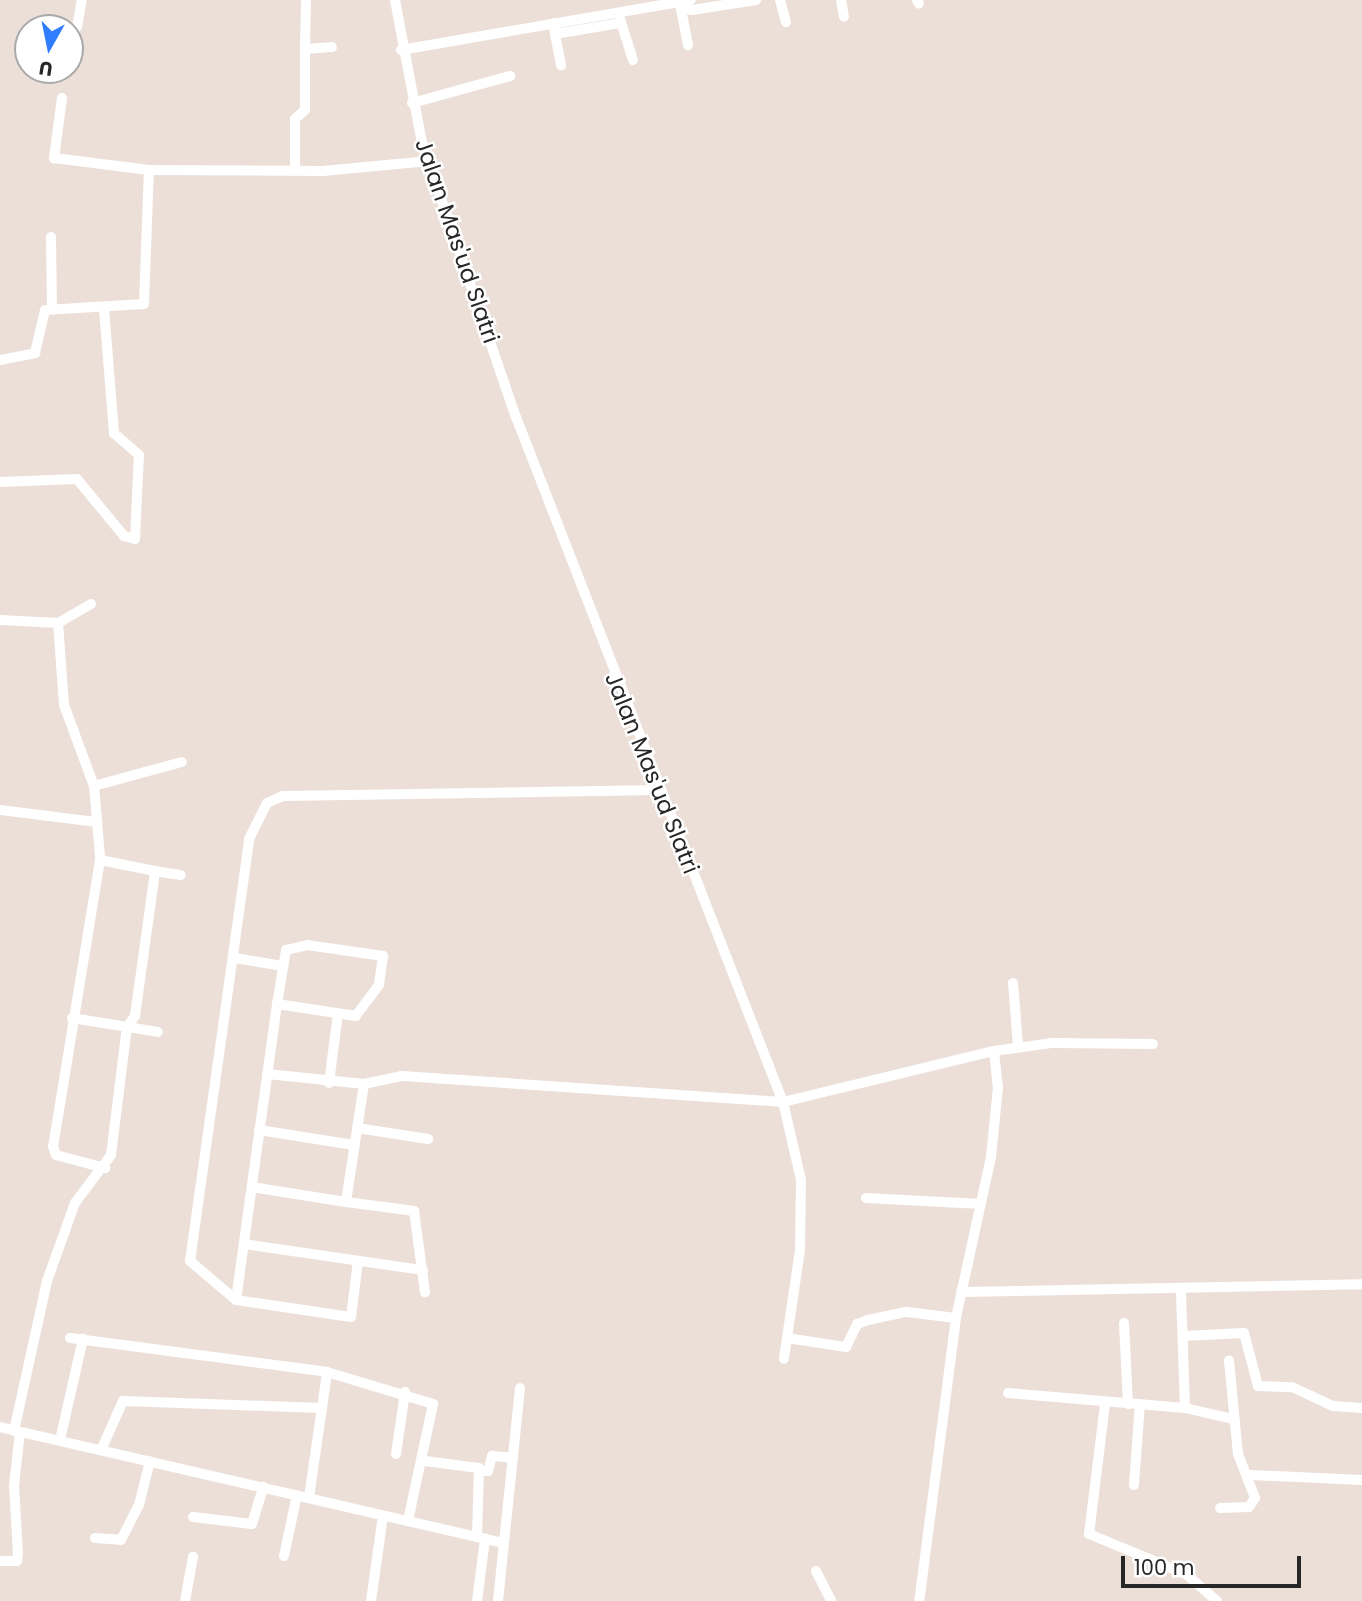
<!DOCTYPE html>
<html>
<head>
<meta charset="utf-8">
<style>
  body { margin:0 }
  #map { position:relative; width:1362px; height:1601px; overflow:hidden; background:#ebdfd8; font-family:Poppins,sans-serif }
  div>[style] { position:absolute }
  .minor>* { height:10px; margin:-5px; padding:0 5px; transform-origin:5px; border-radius:5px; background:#fff }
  span { translate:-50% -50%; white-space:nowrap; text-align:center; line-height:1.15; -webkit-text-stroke:5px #fff; paint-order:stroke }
  .street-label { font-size:23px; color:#272727 }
  .north { position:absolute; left:14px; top:14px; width:70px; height:70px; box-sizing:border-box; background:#fff; border:2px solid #a9a9a9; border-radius:50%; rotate:189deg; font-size:19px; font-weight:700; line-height:28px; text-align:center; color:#272727 }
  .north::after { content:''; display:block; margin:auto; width:24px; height:32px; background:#317dff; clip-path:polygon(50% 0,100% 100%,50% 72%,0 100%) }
  .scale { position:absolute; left:1121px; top:1556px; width:180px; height:32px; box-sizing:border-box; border:4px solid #272727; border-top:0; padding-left:9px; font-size:21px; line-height:24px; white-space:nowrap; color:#272727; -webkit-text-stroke:5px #fff; paint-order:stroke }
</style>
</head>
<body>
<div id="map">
  <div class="minor">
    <div style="left:395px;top:0;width:146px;rotate:79.3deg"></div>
    <div style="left:422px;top:143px;width:290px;rotate:71.1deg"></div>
    <div style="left:516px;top:417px;width:735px;rotate:68.71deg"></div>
    <div style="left:783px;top:1102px;width:217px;rotate:-13.6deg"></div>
    <div style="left:994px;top:1051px;width:36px;rotate:84deg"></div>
    <div style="left:998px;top:1087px;width:70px;rotate:95.7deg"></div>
    <div style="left:991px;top:1157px;width:165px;rotate:102.3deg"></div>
    <div style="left:956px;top:1318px;width:285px;rotate:97.4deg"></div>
    <div style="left:780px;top:0;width:23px;rotate:75deg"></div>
    <div style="left:841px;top:0;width:17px;rotate:80deg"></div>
    <div style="left:917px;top:0;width:4px;rotate:63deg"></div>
    <div style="left:680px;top:2px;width:7px;rotate:82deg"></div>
    <div style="left:681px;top:9px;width:11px;rotate:5deg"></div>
    <div style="left:692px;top:10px;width:65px;rotate:-8.9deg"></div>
    <div style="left:681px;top:9px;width:37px;rotate:79deg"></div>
    <div style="left:620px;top:19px;width:43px;rotate:72.4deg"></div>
    <div style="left:554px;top:23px;width:11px;rotate:85deg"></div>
    <div style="left:555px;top:34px;width:67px;rotate:-9.5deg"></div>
    <div style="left:77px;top:27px;width:27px;rotate:-80deg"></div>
    <div style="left:555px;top:34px;width:32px;rotate:79deg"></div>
    <div style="left:305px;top:49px;width:49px;rotate:-88.8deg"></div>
    <div style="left:401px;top:50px;width:294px;rotate:-9.8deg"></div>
    <div style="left:62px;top:98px;width:61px;rotate:97.6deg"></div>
    <div style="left:54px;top:158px;width:96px;rotate:7.2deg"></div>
    <div style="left:412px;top:103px;width:102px;rotate:-15.4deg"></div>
    <div style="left:295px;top:171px;width:52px;rotate:-90deg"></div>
    <div style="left:295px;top:119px;width:13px;rotate:-42deg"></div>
    <div style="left:305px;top:110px;width:61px;rotate:-90deg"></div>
    <div style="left:305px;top:49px;width:27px;rotate:-4deg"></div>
    <div style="left:51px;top:237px;width:72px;rotate:89.2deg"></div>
    <div style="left:0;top:360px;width:36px;rotate:-11deg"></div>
    <div style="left:35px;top:353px;width:44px;rotate:-76.9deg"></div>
    <div style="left:45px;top:310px;width:99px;rotate:-3.5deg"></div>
    <div style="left:144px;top:304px;width:134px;rotate:-87.9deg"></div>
    <div style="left:149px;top:170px;width:174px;rotate:0.3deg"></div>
    <div style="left:323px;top:171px;width:106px;rotate:-5.4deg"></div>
    <div style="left:0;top:482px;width:77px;rotate:-2.2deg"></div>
    <div style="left:77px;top:479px;width:74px;rotate:50.5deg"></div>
    <div style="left:124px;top:536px;width:11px;rotate:15deg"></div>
    <div style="left:135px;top:539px;width:84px;rotate:-87.3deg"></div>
    <div style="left:139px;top:455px;width:33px;rotate:-139deg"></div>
    <div style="left:114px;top:433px;width:124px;rotate:-94.6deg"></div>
    <div style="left:91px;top:604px;width:38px;rotate:150deg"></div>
    <div style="left:58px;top:623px;width:82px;rotate:85.8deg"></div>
    <div style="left:64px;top:705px;width:86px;rotate:69.7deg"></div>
    <div style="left:94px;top:786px;width:36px;rotate:85deg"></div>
    <div style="left:0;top:620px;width:58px;rotate:3deg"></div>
    <div style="left:94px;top:786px;width:91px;rotate:-15.3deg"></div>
    <div style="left:0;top:810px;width:98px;rotate:7.1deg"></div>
    <div style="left:97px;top:822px;width:38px;rotate:85deg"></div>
    <div style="left:100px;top:860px;width:290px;rotate:99.3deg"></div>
    <div style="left:53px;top:1146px;width:9px;rotate:72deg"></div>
    <div style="left:56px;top:1155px;width:51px;rotate:14.9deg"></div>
    <div style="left:155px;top:871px;width:26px;rotate:9deg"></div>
    <div style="left:235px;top:958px;width:49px;rotate:9.5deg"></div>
    <div style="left:1013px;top:983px;width:62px;rotate:85.4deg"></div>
    <div style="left:72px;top:1018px;width:87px;rotate:9.2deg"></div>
    <div style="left:994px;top:1051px;width:59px;rotate:-7.9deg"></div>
    <div style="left:1052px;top:1043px;width:101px;rotate:0.6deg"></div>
    <div style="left:267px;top:1074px;width:98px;rotate:5.9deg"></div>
    <div style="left:364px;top:1084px;width:39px;rotate:-12deg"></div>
    <div style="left:402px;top:1076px;width:382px;rotate:3.9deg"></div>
    <div style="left:783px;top:1102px;width:80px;rotate:77deg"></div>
    <div style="left:801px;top:1180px;width:70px;rotate:90.8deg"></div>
    <div style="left:800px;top:1250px;width:110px;rotate:98.4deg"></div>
    <div style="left:329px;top:1083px;width:70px;rotate:-82.6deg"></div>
    <div style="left:364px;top:1084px;width:119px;rotate:98.7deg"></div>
    <div style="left:346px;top:1202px;width:69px;rotate:7.5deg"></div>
    <div style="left:414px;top:1211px;width:82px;rotate:82.3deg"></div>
    <div style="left:357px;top:1128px;width:72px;rotate:8.8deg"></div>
    <div style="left:259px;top:1130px;width:96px;rotate:9deg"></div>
    <div style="left:252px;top:1187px;width:95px;rotate:9.1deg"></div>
    <div style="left:866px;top:1198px;width:115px;rotate:3deg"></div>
    <div style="left:244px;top:1244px;width:181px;rotate:8.3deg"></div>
    <div style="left:358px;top:1261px;width:56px;rotate:97.1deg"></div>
    <div style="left:351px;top:1317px;width:116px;rotate:-171.6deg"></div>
    <div style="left:236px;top:1300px;width:60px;rotate:-139.7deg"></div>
    <div style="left:190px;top:1261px;width:426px;rotate:-82deg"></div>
    <div style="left:249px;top:839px;width:40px;rotate:-63.4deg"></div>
    <div style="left:267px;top:803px;width:17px;rotate:-24deg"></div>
    <div style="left:283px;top:796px;width:375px;rotate:-0.9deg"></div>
    <div style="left:961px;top:1292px;width:401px;rotate:-1.1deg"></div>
    <div style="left:236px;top:1300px;width:299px;rotate:-82.1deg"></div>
    <div style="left:277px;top:1004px;width:55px;rotate:-80.5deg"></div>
    <div style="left:286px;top:950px;width:22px;rotate:-13deg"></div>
    <div style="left:307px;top:945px;width:77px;rotate:8.2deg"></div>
    <div style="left:383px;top:956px;width:29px;rotate:98deg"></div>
    <div style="left:379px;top:985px;width:39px;rotate:127deg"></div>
    <div style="left:356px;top:1016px;width:80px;rotate:-171.4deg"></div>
    <div style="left:1124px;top:1323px;width:81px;rotate:87.2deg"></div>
    <div style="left:1183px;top:1336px;width:61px;rotate:-2.8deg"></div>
    <div style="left:1244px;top:1333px;width:55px;rotate:75.2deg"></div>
    <div style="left:1258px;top:1386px;width:34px;rotate:2deg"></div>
    <div style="left:1292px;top:1387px;width:45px;rotate:24.9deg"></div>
    <div style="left:1333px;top:1406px;width:29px;rotate:4deg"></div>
    <div style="left:70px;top:1338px;width:259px;rotate:7.5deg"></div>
    <div style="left:327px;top:1372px;width:111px;rotate:16.8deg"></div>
    <div style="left:433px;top:1404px;width:120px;rotate:102.1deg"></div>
    <div style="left:787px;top:1338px;width:60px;rotate:8.7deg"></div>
    <div style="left:846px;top:1347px;width:25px;rotate:-64deg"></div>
    <div style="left:857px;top:1324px;width:12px;rotate:-20deg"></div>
    <div style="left:868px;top:1320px;width:40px;rotate:-12deg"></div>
    <div style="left:907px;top:1312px;width:49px;rotate:7deg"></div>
    <div style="left:1008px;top:1393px;width:178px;rotate:4.8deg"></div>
    <div style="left:1185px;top:1408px;width:117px;rotate:-92deg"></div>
    <div style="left:1105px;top:1404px;width:131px;rotate:97deg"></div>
    <div style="left:1089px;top:1534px;width:105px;rotate:22.4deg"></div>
    <div style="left:1186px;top:1574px;width:41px;rotate:41.1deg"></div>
    <div style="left:1185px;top:1408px;width:49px;rotate:12.9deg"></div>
    <div style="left:0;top:1427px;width:516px;rotate:12.99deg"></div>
    <div style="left:14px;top:1431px;width:154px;rotate:-77.6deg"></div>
    <div style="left:47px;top:1281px;width:83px;rotate:-70.3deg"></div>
    <div style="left:75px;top:1203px;width:60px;rotate:-53.1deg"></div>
    <div style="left:111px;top:1155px;width:129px;rotate:-82.9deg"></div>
    <div style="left:127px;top:1027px;width:14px;rotate:-54deg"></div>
    <div style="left:135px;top:1016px;width:146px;rotate:-82.1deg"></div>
    <div style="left:155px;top:871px;width:56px;rotate:-168.7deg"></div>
    <div style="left:60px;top:1440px;width:104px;rotate:-77.2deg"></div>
    <div style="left:101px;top:1450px;width:54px;rotate:-65.8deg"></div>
    <div style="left:123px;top:1401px;width:199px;rotate:2deg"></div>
    <div style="left:322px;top:1408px;width:36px;rotate:-82deg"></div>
    <div style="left:396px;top:1454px;width:63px;rotate:-81.7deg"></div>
    <div style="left:425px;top:1461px;width:54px;rotate:7.4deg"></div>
    <div style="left:479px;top:1468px;width:69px;rotate:91.7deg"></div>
    <div style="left:479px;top:1471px;width:9px"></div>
    <div style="left:488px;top:1471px;width:16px;rotate:-75deg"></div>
    <div style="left:492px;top:1456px;width:21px;rotate:5deg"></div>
    <div style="left:1252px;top:1475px;width:110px;rotate:2.6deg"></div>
    <div style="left:1134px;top:1485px;width:81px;rotate:-85.8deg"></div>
    <div style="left:309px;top:1497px;width:90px;rotate:-81.7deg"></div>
    <div style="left:1220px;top:1508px;width:29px;rotate:-2deg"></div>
    <div style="left:1249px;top:1507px;width:11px;rotate:-56deg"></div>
    <div style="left:1255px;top:1498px;width:47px;rotate:-111.1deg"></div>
    <div style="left:1238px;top:1454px;width:94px;rotate:-95.5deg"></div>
    <div style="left:193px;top:1517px;width:59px;rotate:6.8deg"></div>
    <div style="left:252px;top:1524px;width:39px;rotate:-73deg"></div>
    <div style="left:95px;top:1538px;width:26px;rotate:4deg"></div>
    <div style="left:121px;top:1540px;width:39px;rotate:-63deg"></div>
    <div style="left:139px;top:1505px;width:45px;rotate:-76deg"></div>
    <div style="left:284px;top:1556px;width:62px;rotate:-78deg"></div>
    <div style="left:0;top:1561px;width:17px"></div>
    <div style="left:17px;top:1561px;width:8px;rotate:-83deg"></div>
    <div style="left:18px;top:1553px;width:67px;rotate:-93.4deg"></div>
    <div style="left:14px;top:1486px;width:54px;rotate:-83.7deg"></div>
    <div style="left:816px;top:1571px;width:34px;rotate:63deg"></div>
    <div style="left:185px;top:1601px;width:45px;rotate:-79.7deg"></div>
    <div style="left:371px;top:1601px;width:86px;rotate:-82deg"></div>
    <div style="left:477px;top:1601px;width:63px;rotate:-82.6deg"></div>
    <div style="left:498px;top:1601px;width:214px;rotate:-84.1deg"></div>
  </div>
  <div class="street-label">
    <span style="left:457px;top:241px;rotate:71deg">Jalan Mas'ud Slatri</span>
    <span style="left:652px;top:773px;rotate:68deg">Jalan Mas'ud Slatri</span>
  </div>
  <div class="north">U</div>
  <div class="scale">100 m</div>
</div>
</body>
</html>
